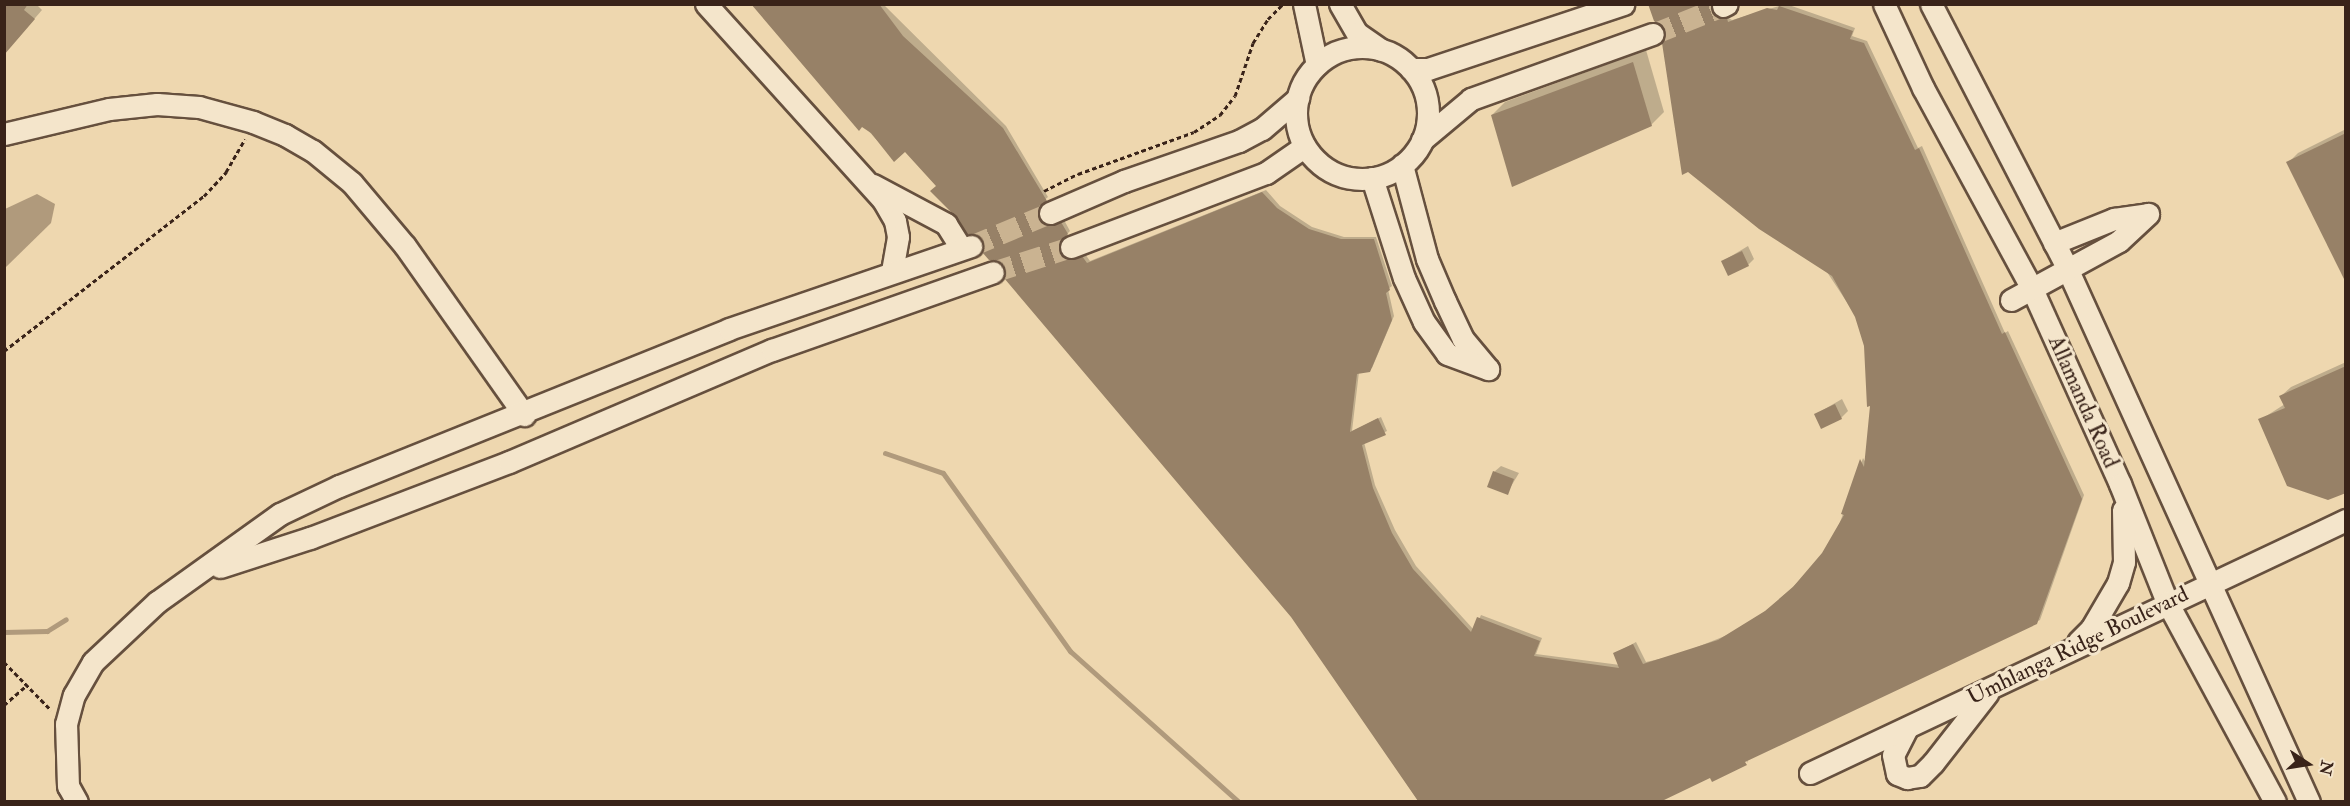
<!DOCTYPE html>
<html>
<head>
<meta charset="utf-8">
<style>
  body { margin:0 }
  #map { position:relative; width:2350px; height:806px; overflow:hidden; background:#eed7af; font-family:"IM FELL Double Pica",serif }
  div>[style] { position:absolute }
  .water>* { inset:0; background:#b09a7c }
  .shadow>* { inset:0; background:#0003 }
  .stream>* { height:5px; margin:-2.5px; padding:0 2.5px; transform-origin:2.5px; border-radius:2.5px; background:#b09a7c }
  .building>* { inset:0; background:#978167 }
  .minor-tunnel>* { height:21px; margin-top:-10.5px; transform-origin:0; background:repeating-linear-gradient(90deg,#cab391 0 21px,transparent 0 31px) }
  .path>* { height:3px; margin-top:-1.5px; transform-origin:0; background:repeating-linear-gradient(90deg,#392319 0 4.5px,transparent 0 7.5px) }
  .roads { filter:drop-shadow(2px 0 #66503e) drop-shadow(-2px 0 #66503e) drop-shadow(0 2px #66503e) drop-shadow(0 -2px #66503e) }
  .minor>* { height:21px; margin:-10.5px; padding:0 10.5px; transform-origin:10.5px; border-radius:10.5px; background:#f4e5cb }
  .minor>.ring { margin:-10.5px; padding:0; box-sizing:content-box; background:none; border:21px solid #f4e5cb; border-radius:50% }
  span { translate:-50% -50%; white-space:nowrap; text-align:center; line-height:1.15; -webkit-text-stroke:6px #f4e5cb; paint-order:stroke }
  .street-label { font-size:22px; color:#392319 }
  .frame { position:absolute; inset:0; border:6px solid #392319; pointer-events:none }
  .north { position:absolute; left:2278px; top:734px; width:60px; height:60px; -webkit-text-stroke:4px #f4e5cb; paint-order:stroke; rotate:102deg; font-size:16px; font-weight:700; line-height:24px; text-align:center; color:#392319 }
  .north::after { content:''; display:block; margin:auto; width:21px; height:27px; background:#392319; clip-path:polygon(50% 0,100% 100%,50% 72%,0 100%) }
</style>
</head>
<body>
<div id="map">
  <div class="water">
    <div style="clip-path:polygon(37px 194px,55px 204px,51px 223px,5px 268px,5px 209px)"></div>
  </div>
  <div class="shadow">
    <div style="clip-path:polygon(4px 4px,36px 4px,42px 10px,17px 39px)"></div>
    <div style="clip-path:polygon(753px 4px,883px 4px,1006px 126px,1048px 197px,1042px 202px,1041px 216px,1051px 224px,1064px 220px,1070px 231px,1060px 241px,1062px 249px,1072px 257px,1085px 254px,1090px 261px,1266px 190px,1280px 206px,1312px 227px,1344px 237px,1376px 237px,1392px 286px,1388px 289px,1394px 316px,1372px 368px,1359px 372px,1352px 431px,1381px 417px,1387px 431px,1364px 442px,1375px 485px,1395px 530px,1416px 566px,1474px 630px,1481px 615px,1542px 638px,1536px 654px,1620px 665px,1614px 654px,1636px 642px,1646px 662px,1677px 655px,1735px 632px,1770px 608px,1812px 569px,1834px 539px,1863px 458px,1866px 463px,1872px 403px,1866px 345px,1856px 316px,1650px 4px,1714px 4px,1714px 9px,1732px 20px,1786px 4px,1855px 28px,1852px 36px,1867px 41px,1918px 148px,1922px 146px,2005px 333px,2008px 331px,2084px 495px,2040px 620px,1747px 759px,1748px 763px,1742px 755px,1711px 776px,1658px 802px,1419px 802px,1293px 616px,1003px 262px,905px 150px,895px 160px)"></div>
    <div style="clip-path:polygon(1646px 50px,1664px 112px,1651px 125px,1492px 115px,1505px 102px)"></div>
    <div style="clip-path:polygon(2346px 129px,2346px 280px,2288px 163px,2298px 153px)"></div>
    <div style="clip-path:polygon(1748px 246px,1754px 259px,1748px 265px,1723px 261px)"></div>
    <div style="clip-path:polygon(2346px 362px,2346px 491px,2260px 420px,2285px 404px,2281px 396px,2291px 387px)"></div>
    <div style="clip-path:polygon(1842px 399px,1848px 411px,1841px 418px,1816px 414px)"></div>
    <div style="clip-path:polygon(1501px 466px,1519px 473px,1507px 493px,1494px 472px)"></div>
  </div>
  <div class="stream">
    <div style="left:885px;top:453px;width:61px;rotate:19deg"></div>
    <div style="left:943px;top:473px;width:219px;rotate:54.5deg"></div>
    <div style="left:1070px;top:651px;width:227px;rotate:41.8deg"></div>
    <div style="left:4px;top:632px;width:43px;rotate:-1.3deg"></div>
    <div style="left:47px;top:631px;width:22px;rotate:-32deg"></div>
  </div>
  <div class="building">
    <div style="clip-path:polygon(4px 4px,28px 4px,24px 10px,35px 19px,4px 55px)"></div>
    <div style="clip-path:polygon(751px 4px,879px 4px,903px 36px,1003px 128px,1047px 201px,1039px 206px,1039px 219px,1048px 226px,1061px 222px,1068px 234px,1058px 246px,1059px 252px,1068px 259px,1082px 256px,1087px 263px,1262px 192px,1277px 208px,1309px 229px,1341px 239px,1374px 239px,1390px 290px,1386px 293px,1392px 320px,1370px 372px,1357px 374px,1350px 432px,1378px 418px,1386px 435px,1362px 445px,1373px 488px,1392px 533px,1413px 569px,1471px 632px,1477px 617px,1540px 641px,1534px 656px,1619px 668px,1613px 653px,1633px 644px,1643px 664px,1718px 640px,1765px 611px,1793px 587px,1822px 553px,1844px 515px,1841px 514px,1860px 459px,1864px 467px,1870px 406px,1867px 407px,1864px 346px,1855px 317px,1832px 276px,1759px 229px,1688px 172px,1682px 175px,1662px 43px,1665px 30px,1654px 21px,1648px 4px,1710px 4px,1716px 16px,1727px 18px,1728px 22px,1767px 8px,1777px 10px,1779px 6px,1853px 31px,1850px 39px,1864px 43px,1915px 150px,1919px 148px,2002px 334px,2005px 332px,2082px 499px,2037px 624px,1745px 762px,1747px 765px,1712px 782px,1710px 778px,1662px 801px,1418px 801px,1291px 617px,1004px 278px,1002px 263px,989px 260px,982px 252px,980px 237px,967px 234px,956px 217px,930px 191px,936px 186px,905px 152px,894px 162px,871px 133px,862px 127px,859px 131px)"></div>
    <div style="clip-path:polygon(1633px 62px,1652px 126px,1512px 187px,1491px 115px)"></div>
    <div style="clip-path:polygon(2346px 133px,2346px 283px,2286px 162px)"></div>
    <div style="clip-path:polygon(1742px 251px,1749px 266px,1728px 276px,1721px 261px)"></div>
    <div style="clip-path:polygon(2346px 366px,2346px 493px,2328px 500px,2287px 486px,2258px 419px,2285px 408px,2279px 396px)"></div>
    <div style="clip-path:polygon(1835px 404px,1842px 419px,1821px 429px,1814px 414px)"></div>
    <div style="clip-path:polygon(1493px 471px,1514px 479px,1508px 495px,1487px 487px)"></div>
  </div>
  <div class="minor-tunnel">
    <div style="left:1653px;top:34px;width:75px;rotate:-21.8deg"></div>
    <div style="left:971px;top:246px;width:86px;rotate:-22.7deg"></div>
    <div style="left:993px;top:272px;width:82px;rotate:-17.8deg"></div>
  </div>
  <div class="path">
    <div style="left:1044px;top:191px;width:38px;rotate:-27deg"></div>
    <div style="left:1078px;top:174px;width:123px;rotate:-19.9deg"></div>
    <div style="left:1194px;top:132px;width:31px;rotate:-33deg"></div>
    <div style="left:1220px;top:115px;width:24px;rotate:-52deg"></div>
    <div style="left:1235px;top:96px;width:56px;rotate:-71.2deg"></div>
    <div style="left:1253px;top:43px;width:28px;rotate:-58deg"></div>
    <div style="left:1268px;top:19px;width:21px;rotate:-45deg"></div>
    <div style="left:4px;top:351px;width:253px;rotate:-37.8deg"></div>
    <div style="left:204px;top:196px;width:33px;rotate:-47deg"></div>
    <div style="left:226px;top:172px;width:38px;rotate:-60deg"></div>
    <div style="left:4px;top:662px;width:67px;rotate:45.6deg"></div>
    <div style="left:4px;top:705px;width:30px;rotate:-41deg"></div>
  </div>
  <div class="roads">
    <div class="minor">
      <div style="left:706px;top:4px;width:264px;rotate:47.9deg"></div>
      <div style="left:883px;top:200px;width:24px;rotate:60deg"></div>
      <div style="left:895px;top:221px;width:16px;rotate:79deg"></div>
      <div style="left:898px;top:237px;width:34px;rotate:100deg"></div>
      <div style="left:1304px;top:4px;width:62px;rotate:78deg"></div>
      <div style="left:1340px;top:4px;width:34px;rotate:60deg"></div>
      <div style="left:1357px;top:33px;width:29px;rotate:35deg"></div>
      <div style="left:1884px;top:4px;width:93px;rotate:65.1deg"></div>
      <div style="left:1923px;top:88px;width:229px;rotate:61.5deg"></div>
      <div style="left:2032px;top:289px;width:214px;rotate:65.7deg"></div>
      <div style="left:2120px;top:484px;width:127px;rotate:68.3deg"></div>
      <div style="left:2167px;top:602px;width:227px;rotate:61.6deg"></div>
      <div style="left:1931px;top:4px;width:297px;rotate:62.7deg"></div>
      <div style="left:2067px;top:268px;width:586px;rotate:65.62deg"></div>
      <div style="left:1723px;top:6px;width:4px;rotate:-27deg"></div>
      <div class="ring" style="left:1296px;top:47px;width:111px;height:111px"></div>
      <div style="left:1411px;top:69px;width:17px"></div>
      <div style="left:1428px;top:69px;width:206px;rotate:-18.4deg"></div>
      <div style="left:4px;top:134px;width:108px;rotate:-13.4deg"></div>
      <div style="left:109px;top:109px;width:48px;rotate:-5.9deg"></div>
      <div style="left:157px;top:104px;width:42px;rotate:4.1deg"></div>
      <div style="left:199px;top:107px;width:56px;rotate:15.5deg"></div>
      <div style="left:253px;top:122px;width:35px;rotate:22deg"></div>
      <div style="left:285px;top:135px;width:32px;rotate:30deg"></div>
      <div style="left:313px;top:151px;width:50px;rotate:39.4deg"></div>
      <div style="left:352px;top:183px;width:82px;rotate:49.9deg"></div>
      <div style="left:405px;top:246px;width:207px;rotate:54.8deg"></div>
      <div style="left:1422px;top:140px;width:64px;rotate:-39.9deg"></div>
      <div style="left:1471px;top:99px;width:193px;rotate:-19.7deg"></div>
      <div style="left:1402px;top:165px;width:97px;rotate:75.1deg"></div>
      <div style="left:1427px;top:259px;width:46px;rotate:66.8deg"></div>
      <div style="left:1445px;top:301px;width:42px;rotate:64.7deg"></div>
      <div style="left:1463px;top:339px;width:39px;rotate:50deg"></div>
      <div style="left:1372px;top:178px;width:105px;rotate:72.3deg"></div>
      <div style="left:1404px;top:278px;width:48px;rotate:65.6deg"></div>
      <div style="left:1424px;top:322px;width:39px;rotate:54deg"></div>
      <div style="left:1447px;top:354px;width:44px;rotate:20.1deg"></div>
      <div style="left:873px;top:185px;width:83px;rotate:28.1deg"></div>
      <div style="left:946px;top:224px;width:28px;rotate:58deg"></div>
      <div style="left:1050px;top:213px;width:81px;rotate:-23.4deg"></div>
      <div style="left:1124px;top:181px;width:122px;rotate:-19.2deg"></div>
      <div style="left:1239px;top:141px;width:26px;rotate:-28deg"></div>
      <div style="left:1262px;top:129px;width:48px;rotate:-40.7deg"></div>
      <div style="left:2054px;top:243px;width:65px;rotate:-21.8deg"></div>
      <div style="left:2114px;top:219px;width:34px;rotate:-8deg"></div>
      <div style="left:1071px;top:247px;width:209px;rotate:-20.8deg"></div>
      <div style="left:1266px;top:173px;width:47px;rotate:-34.7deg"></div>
      <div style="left:2011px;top:300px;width:123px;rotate:-28.6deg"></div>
      <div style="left:2119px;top:241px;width:40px;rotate:-43deg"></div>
      <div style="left:220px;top:567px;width:95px;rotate:-17.9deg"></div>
      <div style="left:310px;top:538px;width:213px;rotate:-20.9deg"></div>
      <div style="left:509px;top:462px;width:286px;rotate:-23.1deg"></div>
      <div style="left:772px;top:350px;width:234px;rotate:-19.4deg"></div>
      <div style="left:2078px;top:642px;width:18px;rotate:-45deg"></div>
      <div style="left:2091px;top:629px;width:53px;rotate:-59.6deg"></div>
      <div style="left:2118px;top:583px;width:22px;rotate:-74deg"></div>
      <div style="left:2124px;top:562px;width:52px;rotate:-91.1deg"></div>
      <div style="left:1907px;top:728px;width:30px;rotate:117deg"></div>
      <div style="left:1893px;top:755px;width:19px;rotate:78deg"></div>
      <div style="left:1897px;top:774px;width:11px;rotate:22deg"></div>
      <div style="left:1907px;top:778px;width:13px;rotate:-9deg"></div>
      <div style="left:1920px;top:776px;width:18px;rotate:-45deg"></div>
      <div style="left:1933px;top:763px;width:88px;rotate:-52deg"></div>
      <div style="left:1810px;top:773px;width:593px;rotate:-25.27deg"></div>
      <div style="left:77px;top:802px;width:18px;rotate:-119deg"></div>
      <div style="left:68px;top:786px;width:62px;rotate:-91.8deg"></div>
      <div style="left:66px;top:724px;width:30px;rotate:-75deg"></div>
      <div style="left:74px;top:695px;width:38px;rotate:-60deg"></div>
      <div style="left:93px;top:662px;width:88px;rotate:-43.2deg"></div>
      <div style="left:157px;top:602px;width:151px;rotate:-35.6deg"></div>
      <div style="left:280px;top:514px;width:65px;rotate:-25.4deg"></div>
      <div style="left:339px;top:486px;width:420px;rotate:-21.9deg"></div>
      <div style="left:729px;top:329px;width:256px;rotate:-18.9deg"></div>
    </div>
  </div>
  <div class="street-label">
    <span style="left:2083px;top:402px;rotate:66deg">Allamanda Road</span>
    <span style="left:2078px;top:646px;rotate:-26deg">Umhlanga Ridge Boulevard</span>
  </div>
  <div class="frame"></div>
  <div class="north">N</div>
</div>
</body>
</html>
